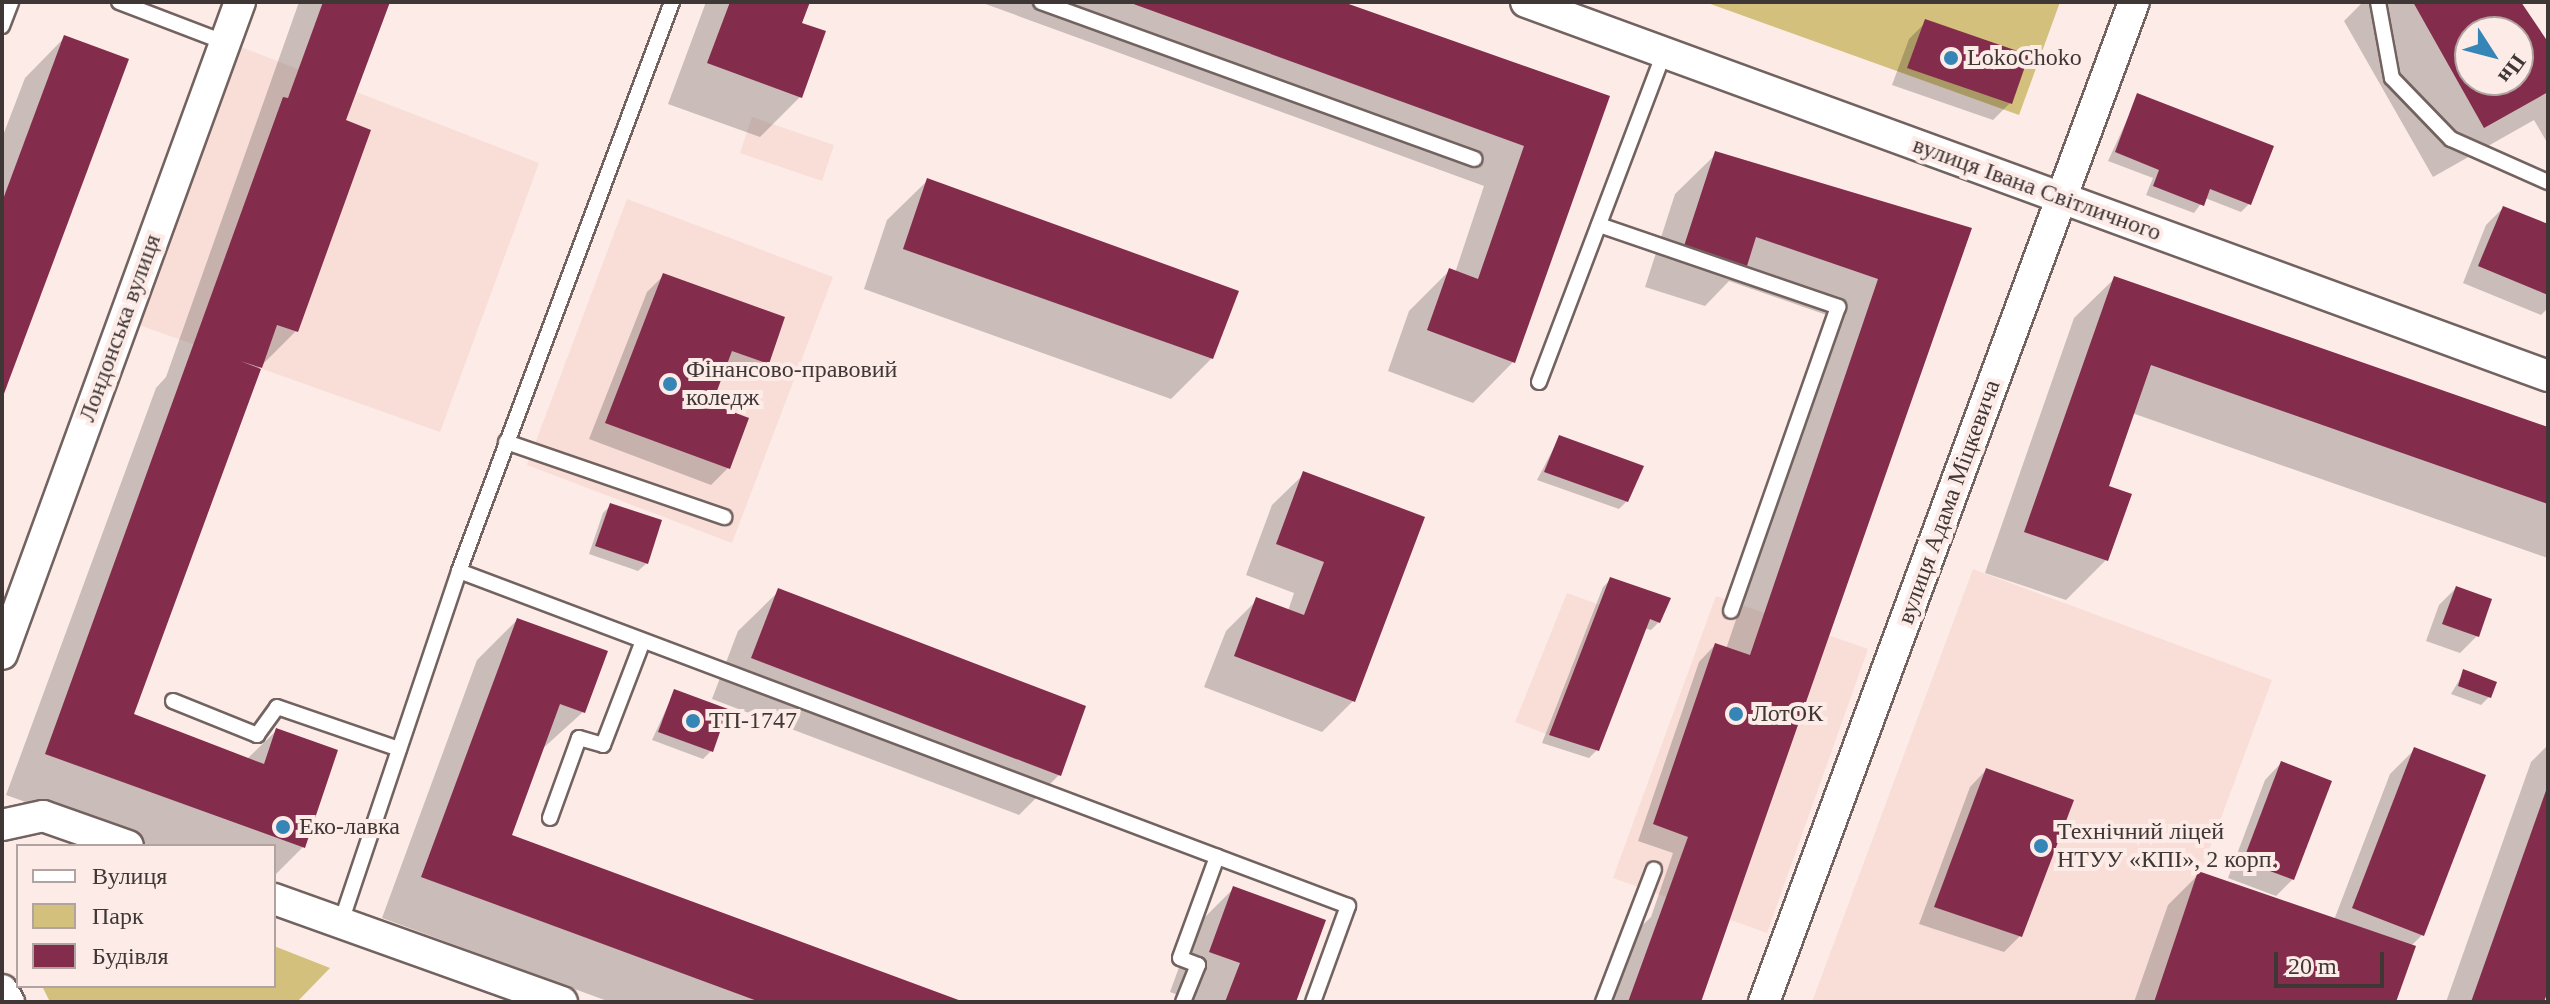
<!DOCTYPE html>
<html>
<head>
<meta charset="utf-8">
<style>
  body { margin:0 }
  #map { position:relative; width:2550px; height:1004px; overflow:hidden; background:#fdebe7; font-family:"Times New Roman",serif }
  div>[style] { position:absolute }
  .built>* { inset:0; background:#f9ded8 }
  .green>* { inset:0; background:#d4c07d }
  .shadow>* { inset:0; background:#0003 }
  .building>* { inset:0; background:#842c4c }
  .roads { filter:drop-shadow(2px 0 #736360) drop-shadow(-2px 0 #736360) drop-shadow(0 2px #736360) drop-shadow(0 -2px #736360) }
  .service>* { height:14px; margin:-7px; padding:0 7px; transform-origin:7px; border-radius:7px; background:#fff }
  .minor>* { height:30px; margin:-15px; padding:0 15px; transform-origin:15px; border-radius:15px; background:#fff }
  .dots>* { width:22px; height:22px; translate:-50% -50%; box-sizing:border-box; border:4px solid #fdebe7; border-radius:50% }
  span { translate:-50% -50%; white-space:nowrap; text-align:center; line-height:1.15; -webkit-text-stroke:8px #fdebe7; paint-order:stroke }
  .poi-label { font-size:24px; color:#3e3735 }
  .left { translate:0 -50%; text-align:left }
  .street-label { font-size:24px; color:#3e3735 }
  .frame { position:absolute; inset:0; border:4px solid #3e3735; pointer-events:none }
  .legend { position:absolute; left:16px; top:844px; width:260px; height:144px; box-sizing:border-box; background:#fdebe7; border:2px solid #b1a3a0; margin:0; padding:10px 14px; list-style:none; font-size:24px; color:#3e3735 }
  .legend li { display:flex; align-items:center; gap:16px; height:40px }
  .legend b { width:40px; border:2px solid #b1a3a0 }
  .north { position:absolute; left:2454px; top:16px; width:80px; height:80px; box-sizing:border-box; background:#fdebe7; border:2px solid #b1a3a0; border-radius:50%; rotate:126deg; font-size:22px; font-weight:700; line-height:32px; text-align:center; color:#3e3735 }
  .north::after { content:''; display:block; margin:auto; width:28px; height:36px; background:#3585b7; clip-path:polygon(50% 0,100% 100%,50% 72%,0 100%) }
  .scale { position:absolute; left:2274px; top:952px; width:110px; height:36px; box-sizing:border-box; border:4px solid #3e3735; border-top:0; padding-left:10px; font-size:24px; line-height:28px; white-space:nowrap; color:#3e3735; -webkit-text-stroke:6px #fdebe7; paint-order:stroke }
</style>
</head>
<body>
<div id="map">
  <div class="built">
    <div style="clip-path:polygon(241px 47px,539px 163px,440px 432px,139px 325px)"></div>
    <div style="clip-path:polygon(752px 117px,834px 145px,822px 181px,740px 153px)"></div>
    <div style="clip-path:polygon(627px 199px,833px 277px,732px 543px,527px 465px)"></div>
    <div style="clip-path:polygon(1973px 569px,2272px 680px,2153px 1002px,1812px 1002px)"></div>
    <div style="clip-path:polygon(1567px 593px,1600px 605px,1549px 735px,1515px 722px)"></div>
    <div style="clip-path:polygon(1716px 596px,1868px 649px,1767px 933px,1613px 878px)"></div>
  </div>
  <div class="green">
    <div style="clip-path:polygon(1705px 2px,2060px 2px,2019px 115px)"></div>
    <div style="clip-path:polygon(274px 946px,330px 968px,297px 1002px,50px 1002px,42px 986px,274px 986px)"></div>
  </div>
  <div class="shadow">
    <div style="clip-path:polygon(299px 2px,388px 2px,343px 121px,296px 331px,257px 370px,131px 715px,247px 759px,277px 730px,303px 847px,274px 876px,274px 846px,148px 846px,6px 795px,156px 388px,166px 377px)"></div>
    <div style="clip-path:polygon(706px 2px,808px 2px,799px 24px,800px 97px,760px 137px,668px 104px)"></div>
    <div style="clip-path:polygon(980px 2px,1342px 2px,1608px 97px,1513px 362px,1473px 403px,1388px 371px,1409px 311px,1449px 271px,1455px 273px,1484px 186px)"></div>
    <div style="clip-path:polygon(evenodd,2363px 2px,2519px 2px,2548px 44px,2548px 144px,2534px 120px,2433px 177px,2344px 21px,2363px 2px,2470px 32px,2518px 32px,2518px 80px,2470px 80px,2470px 32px)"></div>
    <div style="clip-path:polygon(1926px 22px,2010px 103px,1993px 120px,1892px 85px,1909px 39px)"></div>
    <div style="clip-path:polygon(65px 37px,2px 394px,2px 138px,25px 78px)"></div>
    <div style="clip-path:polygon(2138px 96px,2249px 204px,2241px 212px,2205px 198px,2194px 213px,2146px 195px,2153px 178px,2108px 161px)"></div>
    <div style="clip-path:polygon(1716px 154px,1969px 229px,1698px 1002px,1604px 1002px,1627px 940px,1651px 917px,1673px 853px,1638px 841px,1699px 662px,1715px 645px,1726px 649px,1838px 319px,1729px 281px,1705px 306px,1645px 287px,1675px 194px)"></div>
    <div style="clip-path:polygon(928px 180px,1212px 358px,1171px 399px,864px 289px,887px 220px)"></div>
    <div style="clip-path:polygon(2503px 208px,2548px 226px,2548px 308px,2541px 315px,2463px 283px,2486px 225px)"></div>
    <div style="clip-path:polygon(664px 275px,767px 363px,750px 379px,722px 370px,709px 405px,746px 419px,728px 468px,711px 485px,589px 439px,647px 292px)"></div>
    <div style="clip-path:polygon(2115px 278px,2548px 429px,2548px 558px,2132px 413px,2106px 487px,2106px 560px,2066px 600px,1985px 573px,2074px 318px)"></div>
    <div style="clip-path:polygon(1559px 438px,1627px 501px,1619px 509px,1537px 480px)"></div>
    <div style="clip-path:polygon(1304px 474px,1422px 518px,1353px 701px,1322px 732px,1204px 687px,1226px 631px,1257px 600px,1288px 611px,1294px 593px,1246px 575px,1272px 505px)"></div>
    <div style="clip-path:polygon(611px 505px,647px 563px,638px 571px,589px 554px,603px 513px)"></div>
    <div style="clip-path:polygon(1611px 579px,1659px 622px,1651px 630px,1644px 628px,1597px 750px,1589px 758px,1542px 743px,1603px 587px)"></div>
    <div style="clip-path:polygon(2456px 588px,2490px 601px,2477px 636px,2460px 653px,2426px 641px,2439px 605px)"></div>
    <div style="clip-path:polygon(779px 591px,1059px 775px,1019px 815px,712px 699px,738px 631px)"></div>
    <div style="clip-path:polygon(517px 620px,583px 712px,540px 751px,509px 836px,959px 1002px,610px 1002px,382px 918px,477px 660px)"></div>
    <div style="clip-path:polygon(2464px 672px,2489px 697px,2481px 705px,2451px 694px)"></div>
    <div style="clip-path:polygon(674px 692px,711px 751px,703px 759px,652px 740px)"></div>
    <div style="clip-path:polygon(2548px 745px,2548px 985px,2542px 1002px,2446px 1002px,2531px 762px)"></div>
    <div style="clip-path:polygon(2414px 750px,2423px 934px,2411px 946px,2394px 1002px,2134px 1002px,2168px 905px,2199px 874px,2334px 920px,2390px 774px)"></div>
    <div style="clip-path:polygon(2281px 763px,2293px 879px,2276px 896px,2228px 878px,2265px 780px)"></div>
    <div style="clip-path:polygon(1986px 770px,2020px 936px,2004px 952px,1919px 924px,1970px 787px)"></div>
    <div style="clip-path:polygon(1234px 888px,1294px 1002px,1197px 1002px,1170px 992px,1193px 929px)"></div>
  </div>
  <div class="building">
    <div style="clip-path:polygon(323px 2px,390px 2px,346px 120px,371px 130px,298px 332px,277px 325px,262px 368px,240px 361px,261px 369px,134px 714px,264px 764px,276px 728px,338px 750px,305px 848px,45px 754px,283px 97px,288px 98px)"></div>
    <div style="clip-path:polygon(730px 2px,810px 2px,802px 23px,826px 31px,802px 98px,707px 63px)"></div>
    <div style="clip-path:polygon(1128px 2px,1343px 2px,1610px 96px,1515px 363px,1427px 330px,1449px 268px,1478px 279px,1524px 146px)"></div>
    <div style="clip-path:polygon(evenodd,2413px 2px,2521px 2px,2548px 42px,2548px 92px,2484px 128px,2413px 2px,2470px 32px,2518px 32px,2518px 80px,2470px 80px,2470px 32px)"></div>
    <div style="clip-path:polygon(1925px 19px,2029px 55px,2012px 104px,1907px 68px)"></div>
    <div style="clip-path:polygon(64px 35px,129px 59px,2px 399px,2px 202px)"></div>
    <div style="clip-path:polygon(2137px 93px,2274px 146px,2251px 205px,2210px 189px,2204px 206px,2153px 186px,2159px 170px,2115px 152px)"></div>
    <div style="clip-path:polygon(1715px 151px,1972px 228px,1701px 1002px,1628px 1002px,1688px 837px,1653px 824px,1715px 643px,1750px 655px,1878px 279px,1756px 237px,1747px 266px,1684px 246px)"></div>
    <div style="clip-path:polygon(927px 178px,1239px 291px,1213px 359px,903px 249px)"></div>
    <div style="clip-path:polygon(2503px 206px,2548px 224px,2548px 295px,2478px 266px)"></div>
    <div style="clip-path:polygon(663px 273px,785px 317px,769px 364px,732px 351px,712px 404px,749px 418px,730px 469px,605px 423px)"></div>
    <div style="clip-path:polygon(2114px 276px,2548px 427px,2548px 504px,2151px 365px,2109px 486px,2132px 494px,2108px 561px,2024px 532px)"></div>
    <div style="clip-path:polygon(1559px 435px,1644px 466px,1628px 502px,1544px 472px)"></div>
    <div style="clip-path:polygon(1303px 471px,1425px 517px,1355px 702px,1234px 656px,1256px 597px,1304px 615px,1324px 562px,1276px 544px)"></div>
    <div style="clip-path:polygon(610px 503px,662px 520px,648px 564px,595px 546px)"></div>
    <div style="clip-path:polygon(1610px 577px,1671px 598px,1660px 623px,1650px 619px,1599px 751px,1549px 735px)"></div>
    <div style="clip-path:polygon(2456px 586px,2492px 599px,2479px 637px,2442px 624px)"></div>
    <div style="clip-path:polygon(778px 588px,1086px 706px,1061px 776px,751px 658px)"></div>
    <div style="clip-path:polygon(517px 618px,608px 651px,585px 713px,560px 704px,512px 835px,964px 1002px,760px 1002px,421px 877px)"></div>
    <div style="clip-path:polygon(2463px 669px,2497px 682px,2491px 698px,2458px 686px)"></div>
    <div style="clip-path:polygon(674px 689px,728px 709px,713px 752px,658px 732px)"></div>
    <div style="clip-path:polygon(2414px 747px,2486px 775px,2424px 936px,2352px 908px)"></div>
    <div style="clip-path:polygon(2281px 761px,2332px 781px,2294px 880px,2243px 861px)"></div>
    <div style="clip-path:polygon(1986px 768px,2074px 800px,2022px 937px,1934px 907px)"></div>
    <div style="clip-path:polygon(2548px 785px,2548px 991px,2544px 1002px,2471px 1002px)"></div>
    <div style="clip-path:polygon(2198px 871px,2416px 946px,2396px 1002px,2154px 1002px)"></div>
    <div style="clip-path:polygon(1233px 886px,1326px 920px,1296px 1002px,1225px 1002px,1240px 963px,1209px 952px)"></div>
  </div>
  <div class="roads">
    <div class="service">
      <div style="left:119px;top:2px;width:112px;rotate:20.9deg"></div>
      <div style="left:1041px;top:2px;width:461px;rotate:19.9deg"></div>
      <div style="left:2378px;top:2px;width:77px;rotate:79.6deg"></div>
      <div style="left:2392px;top:78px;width:85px;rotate:46deg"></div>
      <div style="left:2451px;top:139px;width:106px;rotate:23.9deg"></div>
      <div style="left:2px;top:26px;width:26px;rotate:-69deg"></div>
      <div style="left:1599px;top:225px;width:253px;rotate:18.9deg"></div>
      <div style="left:1838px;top:307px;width:322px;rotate:109.4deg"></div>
      <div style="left:1539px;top:382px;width:354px;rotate:-69.2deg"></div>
      <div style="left:506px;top:442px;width:231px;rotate:19deg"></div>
      <div style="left:459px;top:571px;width:950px;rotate:20.65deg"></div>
      <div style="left:1348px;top:906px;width:102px;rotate:110deg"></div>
      <div style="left:173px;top:701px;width:91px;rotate:22deg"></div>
      <div style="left:257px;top:735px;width:34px;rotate:-54deg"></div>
      <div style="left:277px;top:707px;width:129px;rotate:19deg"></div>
      <div style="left:550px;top:818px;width:85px;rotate:-70.1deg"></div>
      <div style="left:579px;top:738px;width:25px;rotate:16deg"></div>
      <div style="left:603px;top:745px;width:111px;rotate:-69deg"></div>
      <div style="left:341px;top:922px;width:370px;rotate:-71.4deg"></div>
      <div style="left:459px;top:571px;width:608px;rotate:-69.48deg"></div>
      <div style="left:1183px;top:1002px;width:40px;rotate:-68deg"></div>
      <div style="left:1198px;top:965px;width:19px;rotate:-159deg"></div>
      <div style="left:1180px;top:958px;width:108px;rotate:-69.9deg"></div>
      <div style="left:1603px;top:1002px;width:142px;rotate:-69deg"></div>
    </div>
    <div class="minor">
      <div style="left:1526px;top:2px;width:1088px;rotate:20.1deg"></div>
      <div style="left:2px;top:654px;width:694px;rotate:-69.95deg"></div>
      <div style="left:2px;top:825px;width:42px;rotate:-12.4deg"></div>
      <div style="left:43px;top:816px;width:90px;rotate:19.4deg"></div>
      <div style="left:274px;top:899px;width:306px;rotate:19.7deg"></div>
      <div style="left:2px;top:990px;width:14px;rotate:60deg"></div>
      <div style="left:1764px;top:1002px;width:1066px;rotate:-69.7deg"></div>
    </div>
  </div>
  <div class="dots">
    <div style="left:1951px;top:58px;background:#3585b7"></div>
    <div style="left:670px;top:384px;background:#3585b7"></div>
    <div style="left:1736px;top:714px;background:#3585b7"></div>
    <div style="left:693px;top:721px;background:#3585b7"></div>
    <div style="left:283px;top:827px;background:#3585b7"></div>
    <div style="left:2041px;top:846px;background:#3585b7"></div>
  </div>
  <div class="poi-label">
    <span class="left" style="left:1967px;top:58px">LokoChoko</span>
    <span class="left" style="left:686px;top:384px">Фінансово-правовий<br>коледж</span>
    <span class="left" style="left:1752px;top:714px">ЛотОК</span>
    <span class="left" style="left:709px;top:721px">ТП-1747</span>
    <span class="left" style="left:299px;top:827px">Еко-лавка</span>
    <span class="left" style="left:2057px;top:846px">Технічний ліцей<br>НТУУ «КПІ», 2 корп.</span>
  </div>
  <div class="street-label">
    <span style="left:2037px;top:189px;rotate:20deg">вулиця Івана Світличного</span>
    <span style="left:120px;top:328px;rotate:-70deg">Лондонська вулиця</span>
    <span style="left:1949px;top:502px;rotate:-70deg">вулиця Адама Міцкевича</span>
  </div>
  <div class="frame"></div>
  <ul class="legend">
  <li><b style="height:10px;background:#fff"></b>Вулиця</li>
  <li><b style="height:22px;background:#d4c07d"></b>Парк</li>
  <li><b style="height:22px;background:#842c4c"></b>Будівля</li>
  </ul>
  <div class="north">Пн</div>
  <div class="scale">20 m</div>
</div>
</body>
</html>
